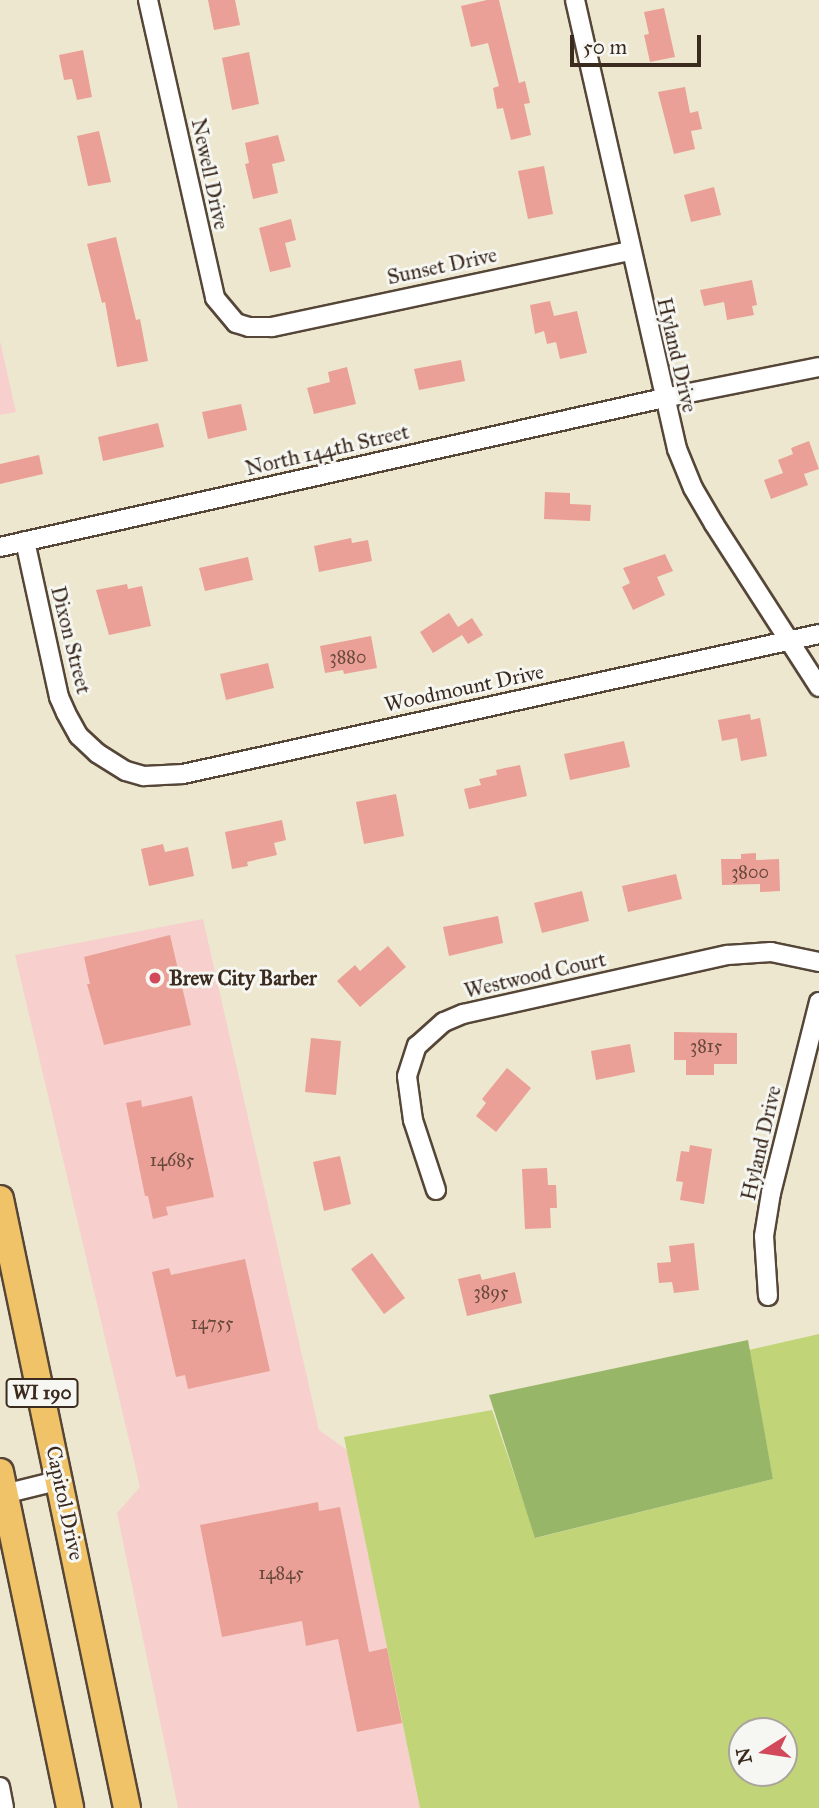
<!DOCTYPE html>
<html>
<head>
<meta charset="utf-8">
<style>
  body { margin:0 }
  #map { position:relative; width:819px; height:1808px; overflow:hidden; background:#ece7ce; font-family:"IM FELL Great Primer",serif }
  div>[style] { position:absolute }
  .built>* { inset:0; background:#f7d0ce }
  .green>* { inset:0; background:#c1d478 }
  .forest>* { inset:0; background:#98b668 }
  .building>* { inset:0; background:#eaa096 }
  .roads { filter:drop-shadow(2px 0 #564638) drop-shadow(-2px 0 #564638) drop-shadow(0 2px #564638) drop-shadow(0 -2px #564638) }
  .street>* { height:18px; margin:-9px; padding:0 9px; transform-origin:9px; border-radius:9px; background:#fff }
  .primary>* { height:26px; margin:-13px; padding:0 13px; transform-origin:13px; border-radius:13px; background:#f1c369 }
  .dots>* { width:19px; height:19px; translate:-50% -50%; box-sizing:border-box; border:4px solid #f6f6f2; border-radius:50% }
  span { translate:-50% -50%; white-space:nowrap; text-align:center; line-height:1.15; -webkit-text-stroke:6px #f6f6f2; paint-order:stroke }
  .number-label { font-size:18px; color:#67483c }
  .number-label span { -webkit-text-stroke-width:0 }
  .shield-label span { padding:2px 5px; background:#f6f6f2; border:2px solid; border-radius:5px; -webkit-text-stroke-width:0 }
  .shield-label { font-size:19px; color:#3b2a1e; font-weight:700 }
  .street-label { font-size:21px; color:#3b2a1e }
  .poi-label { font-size:21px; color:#3b2a1e; font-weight:700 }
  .left { translate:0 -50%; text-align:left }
  .north { position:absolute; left:728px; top:1717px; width:70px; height:70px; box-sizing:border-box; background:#f6f6f2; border:2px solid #aba49d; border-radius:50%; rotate:258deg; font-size:19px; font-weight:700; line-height:28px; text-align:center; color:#3b2a1e }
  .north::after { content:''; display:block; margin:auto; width:24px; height:32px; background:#d1495b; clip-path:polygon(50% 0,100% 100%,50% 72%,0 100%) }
  .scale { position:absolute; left:570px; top:35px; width:131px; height:32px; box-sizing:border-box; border:4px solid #3b2a1e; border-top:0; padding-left:9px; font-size:21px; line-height:24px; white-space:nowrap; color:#3b2a1e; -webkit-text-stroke:5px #f6f6f2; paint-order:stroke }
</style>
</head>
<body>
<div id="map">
  <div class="built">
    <div style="clip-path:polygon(0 341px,16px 412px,0 415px)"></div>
    <div style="clip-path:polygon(203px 919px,319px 1430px,347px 1450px,420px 1808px,178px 1808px,117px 1513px,140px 1487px,15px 955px)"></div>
  </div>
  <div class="green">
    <div style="clip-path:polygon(evenodd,819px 1334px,819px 1808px,420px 1808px,344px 1437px,492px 1410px,536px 1538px,773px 1479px,749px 1350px,819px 1334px,742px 1731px,784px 1731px,784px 1773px,742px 1773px,742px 1731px)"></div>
  </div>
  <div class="forest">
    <div style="clip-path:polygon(748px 1340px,773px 1479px,535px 1538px,489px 1395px)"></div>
  </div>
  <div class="building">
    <div style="clip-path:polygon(208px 0,235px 0,240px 25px,214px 30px)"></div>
    <div style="clip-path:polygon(487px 0,499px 0,519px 83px,525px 81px,530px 103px,524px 104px,531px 135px,511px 140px,503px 108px,497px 109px,493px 88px,499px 86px,488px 43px,471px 47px,461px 6px)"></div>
    <div style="clip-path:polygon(664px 8px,675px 57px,650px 62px,644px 35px,649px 34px,644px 12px)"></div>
    <div style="clip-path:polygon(83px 50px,92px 97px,77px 100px,72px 79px,64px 80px,59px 55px)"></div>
    <div style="clip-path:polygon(249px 52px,259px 104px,232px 110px,222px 58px)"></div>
    <div style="clip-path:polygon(685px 87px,690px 113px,698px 111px,702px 129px,691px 131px,695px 149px,674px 154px,658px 92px)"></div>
    <div style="clip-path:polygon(99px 131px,111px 182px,88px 186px,77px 136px)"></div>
    <div style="clip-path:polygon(278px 135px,285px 161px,272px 164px,278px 193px,253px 199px,245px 164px,249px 163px,245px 143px)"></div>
    <div style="clip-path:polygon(544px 166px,553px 214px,528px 219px,518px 171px)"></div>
    <div style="clip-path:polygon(714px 187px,721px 215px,691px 222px,684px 195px)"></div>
    <div style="clip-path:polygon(291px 219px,296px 240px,285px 243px,291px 267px,270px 272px,259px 228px)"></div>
    <div style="clip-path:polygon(116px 237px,136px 320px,140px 319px,148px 361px,117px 367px,105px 302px,102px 303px,87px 244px)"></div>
    <div style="clip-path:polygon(752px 280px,757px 305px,752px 306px,754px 315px,727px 320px,724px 302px,704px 306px,700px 290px)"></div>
    <div style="clip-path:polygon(550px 301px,554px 316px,577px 311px,587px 353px,560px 359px,556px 342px,547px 344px,544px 331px,535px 334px,530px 305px)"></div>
    <div style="clip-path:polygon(461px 360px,465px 381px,419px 390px,414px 369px)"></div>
    <div style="clip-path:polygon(347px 367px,356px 404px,314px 414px,307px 388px,330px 382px,328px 372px)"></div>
    <div style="clip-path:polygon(241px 404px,247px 430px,208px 439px,202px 412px)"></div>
    <div style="clip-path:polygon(158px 423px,164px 447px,103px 461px,98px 437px)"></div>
    <div style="clip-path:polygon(809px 441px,819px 469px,804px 474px,808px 485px,771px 499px,764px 480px,783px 473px,778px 460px,793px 454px,791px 448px)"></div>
    <div style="clip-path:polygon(39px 455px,43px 474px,0 484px,0 464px)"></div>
    <div style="clip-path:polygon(545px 492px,570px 493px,570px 504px,591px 505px,590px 521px,544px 519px)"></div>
    <div style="clip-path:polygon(351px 538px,352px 543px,368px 540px,372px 561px,319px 572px,314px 546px)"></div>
    <div style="clip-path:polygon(665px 554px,673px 571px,657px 577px,665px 595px,633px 610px,622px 587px,630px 583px,623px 568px)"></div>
    <div style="clip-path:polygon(248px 557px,253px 580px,205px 591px,199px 568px)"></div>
    <div style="clip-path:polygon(127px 584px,128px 589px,142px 586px,151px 626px,109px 635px,96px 590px)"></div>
    <div style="clip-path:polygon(449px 613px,458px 627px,472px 618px,483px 635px,468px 644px,462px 635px,433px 653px,420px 632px)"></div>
    <div style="clip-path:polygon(371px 636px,377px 668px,344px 674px,343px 670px,325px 673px,320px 646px)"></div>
    <div style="clip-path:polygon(268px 663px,274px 688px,226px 700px,220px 674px)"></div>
    <div style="clip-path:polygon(750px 714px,751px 720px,760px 718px,767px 756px,741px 761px,737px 738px,722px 741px,718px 720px)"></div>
    <div style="clip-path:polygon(624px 741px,630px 767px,570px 780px,564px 754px)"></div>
    <div style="clip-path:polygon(520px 765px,527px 796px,469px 809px,464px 789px,481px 785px,479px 779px,497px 775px,496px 770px)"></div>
    <div style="clip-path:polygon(396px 794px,404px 836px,364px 844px,356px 802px)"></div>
    <div style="clip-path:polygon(282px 820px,286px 840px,274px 843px,277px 855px,247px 862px,248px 866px,232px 869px,225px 832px)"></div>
    <div style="clip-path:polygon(163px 844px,165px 852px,188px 847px,194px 876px,149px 886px,141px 849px)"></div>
    <div style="clip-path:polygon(756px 853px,756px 860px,779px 859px,780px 891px,760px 892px,760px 884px,722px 885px,721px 859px,741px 859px,741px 854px)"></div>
    <div style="clip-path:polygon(676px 874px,682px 899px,628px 912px,622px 886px)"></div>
    <div style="clip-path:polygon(582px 891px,589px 921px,542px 933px,534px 903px)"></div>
    <div style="clip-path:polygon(498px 916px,503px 943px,449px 956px,443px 927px)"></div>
    <div style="clip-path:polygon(170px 935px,191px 1025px,104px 1045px,87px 984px,90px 984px,84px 957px)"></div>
    <div style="clip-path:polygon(388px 946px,406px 967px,360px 1007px,337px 981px,355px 965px,360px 971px)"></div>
    <div style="clip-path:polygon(674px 1032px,737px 1033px,737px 1064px,714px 1064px,714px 1075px,686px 1075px,686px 1060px,674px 1060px)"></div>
    <div style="clip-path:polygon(311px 1038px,341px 1041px,336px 1095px,305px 1092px)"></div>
    <div style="clip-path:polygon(630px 1044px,635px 1072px,596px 1080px,591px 1051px)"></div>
    <div style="clip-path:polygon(507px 1068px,531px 1088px,496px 1132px,476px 1116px,486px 1103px,482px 1099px)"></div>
    <div style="clip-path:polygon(192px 1096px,214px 1197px,166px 1207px,168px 1215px,153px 1219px,148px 1196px,145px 1196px,126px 1103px,141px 1100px,142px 1107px)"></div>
    <div style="clip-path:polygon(690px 1145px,712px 1149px,704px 1204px,680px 1200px,683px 1182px,676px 1181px,681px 1151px,689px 1152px)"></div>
    <div style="clip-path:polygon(340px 1156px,351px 1204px,324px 1211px,313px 1162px)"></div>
    <div style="clip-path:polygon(547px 1168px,548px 1185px,556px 1185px,557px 1208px,550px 1208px,551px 1228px,525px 1229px,522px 1169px)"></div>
    <div style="clip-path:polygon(694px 1243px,699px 1290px,674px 1293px,672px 1282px,659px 1283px,657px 1263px,671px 1262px,669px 1246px)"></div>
    <div style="clip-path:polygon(372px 1253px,405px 1298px,384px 1314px,351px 1269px)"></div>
    <div style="clip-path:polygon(245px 1259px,270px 1371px,188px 1389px,185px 1375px,176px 1377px,152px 1272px,169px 1268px,171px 1275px)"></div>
    <div style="clip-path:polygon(515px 1272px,522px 1303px,467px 1316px,458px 1279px,480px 1274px,482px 1280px)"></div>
    <div style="clip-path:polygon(318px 1502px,319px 1511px,340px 1507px,369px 1652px,387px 1648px,402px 1723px,357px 1732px,338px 1639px,306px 1646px,302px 1621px,222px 1637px,200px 1525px)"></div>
  </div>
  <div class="roads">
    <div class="street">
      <div style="left:148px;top:0;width:305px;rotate:77.3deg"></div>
      <div style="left:215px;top:298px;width:33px;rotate:50deg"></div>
      <div style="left:236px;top:323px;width:14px;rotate:17deg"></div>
      <div style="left:249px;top:327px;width:23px"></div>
      <div style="left:272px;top:327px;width:366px;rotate:-12deg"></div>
      <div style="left:575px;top:0;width:460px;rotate:77.2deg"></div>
      <div style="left:677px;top:449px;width:42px;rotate:67.7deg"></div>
      <div style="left:693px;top:488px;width:42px;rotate:59.7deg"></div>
      <div style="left:714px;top:524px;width:194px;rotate:57.2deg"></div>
      <div style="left:25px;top:541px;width:160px;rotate:77.7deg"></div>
      <div style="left:59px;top:697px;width:17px;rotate:66deg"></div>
      <div style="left:66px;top:713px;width:26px;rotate:61deg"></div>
      <div style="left:79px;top:736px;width:25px;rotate:43deg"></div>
      <div style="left:97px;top:753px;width:34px;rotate:32deg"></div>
      <div style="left:126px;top:771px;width:19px;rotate:16deg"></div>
      <div style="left:144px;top:776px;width:39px;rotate:-3deg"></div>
      <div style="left:183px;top:774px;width:651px;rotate:-12.41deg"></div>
      <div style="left:0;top:547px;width:681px;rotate:-12.65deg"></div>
      <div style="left:664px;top:398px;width:158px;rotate:-11.3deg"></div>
      <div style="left:436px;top:1190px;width:74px;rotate:-108.2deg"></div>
      <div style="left:413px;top:1120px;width:44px;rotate:-97.8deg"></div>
      <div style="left:407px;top:1076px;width:32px;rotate:-72deg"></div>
      <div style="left:417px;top:1046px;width:36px;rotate:-42deg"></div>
      <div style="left:444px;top:1022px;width:21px;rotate:-23deg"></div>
      <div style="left:463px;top:1014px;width:271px;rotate:-12.6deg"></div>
      <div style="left:728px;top:955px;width:43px;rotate:-4deg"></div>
      <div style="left:771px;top:952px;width:49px;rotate:11.8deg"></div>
      <div style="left:768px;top:1296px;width:60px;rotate:-93.8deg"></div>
      <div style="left:764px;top:1236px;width:44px;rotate:-80.8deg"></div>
      <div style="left:771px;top:1193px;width:197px;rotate:-75.9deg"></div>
      <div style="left:0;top:1495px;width:63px;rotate:-13.8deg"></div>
      <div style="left:0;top:1787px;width:21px;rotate:79deg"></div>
    </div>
    <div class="primary">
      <div style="left:0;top:1199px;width:622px;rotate:78.22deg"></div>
      <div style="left:0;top:1472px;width:343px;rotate:78.2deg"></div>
    </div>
  </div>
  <div class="dots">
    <div style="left:155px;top:978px;background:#d1495b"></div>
  </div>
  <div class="number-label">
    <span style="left:348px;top:657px">3880</span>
    <span style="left:750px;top:872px">3800</span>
    <span style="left:706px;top:1046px">3815</span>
    <span style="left:172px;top:1160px">14685</span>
    <span style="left:491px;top:1292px">3895</span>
    <span style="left:212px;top:1323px">14755</span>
    <span style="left:281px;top:1573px">14845</span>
  </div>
  <div class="shield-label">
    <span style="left:42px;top:1393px">WI 190</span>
  </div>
  <div class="street-label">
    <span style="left:210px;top:174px;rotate:78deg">Newell Drive</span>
    <span style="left:442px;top:266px;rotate:-12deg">Sunset Drive</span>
    <span style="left:677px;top:355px;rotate:77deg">Hyland Drive</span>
    <span style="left:327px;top:450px;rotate:-13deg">North 144th Street</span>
    <span style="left:71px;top:640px;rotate:76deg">Dixon Street</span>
    <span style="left:464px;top:688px;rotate:-12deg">Woodmount Drive</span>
    <span style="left:535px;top:975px;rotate:-13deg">Westwood Court</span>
    <span style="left:761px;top:1143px;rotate:-77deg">Hyland Drive</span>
    <span style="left:65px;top:1503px;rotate:78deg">Capitol Drive</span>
  </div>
  <div class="poi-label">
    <span class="left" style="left:169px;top:978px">Brew City Barber</span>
  </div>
  <div class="north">N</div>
  <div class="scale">50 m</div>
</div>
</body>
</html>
